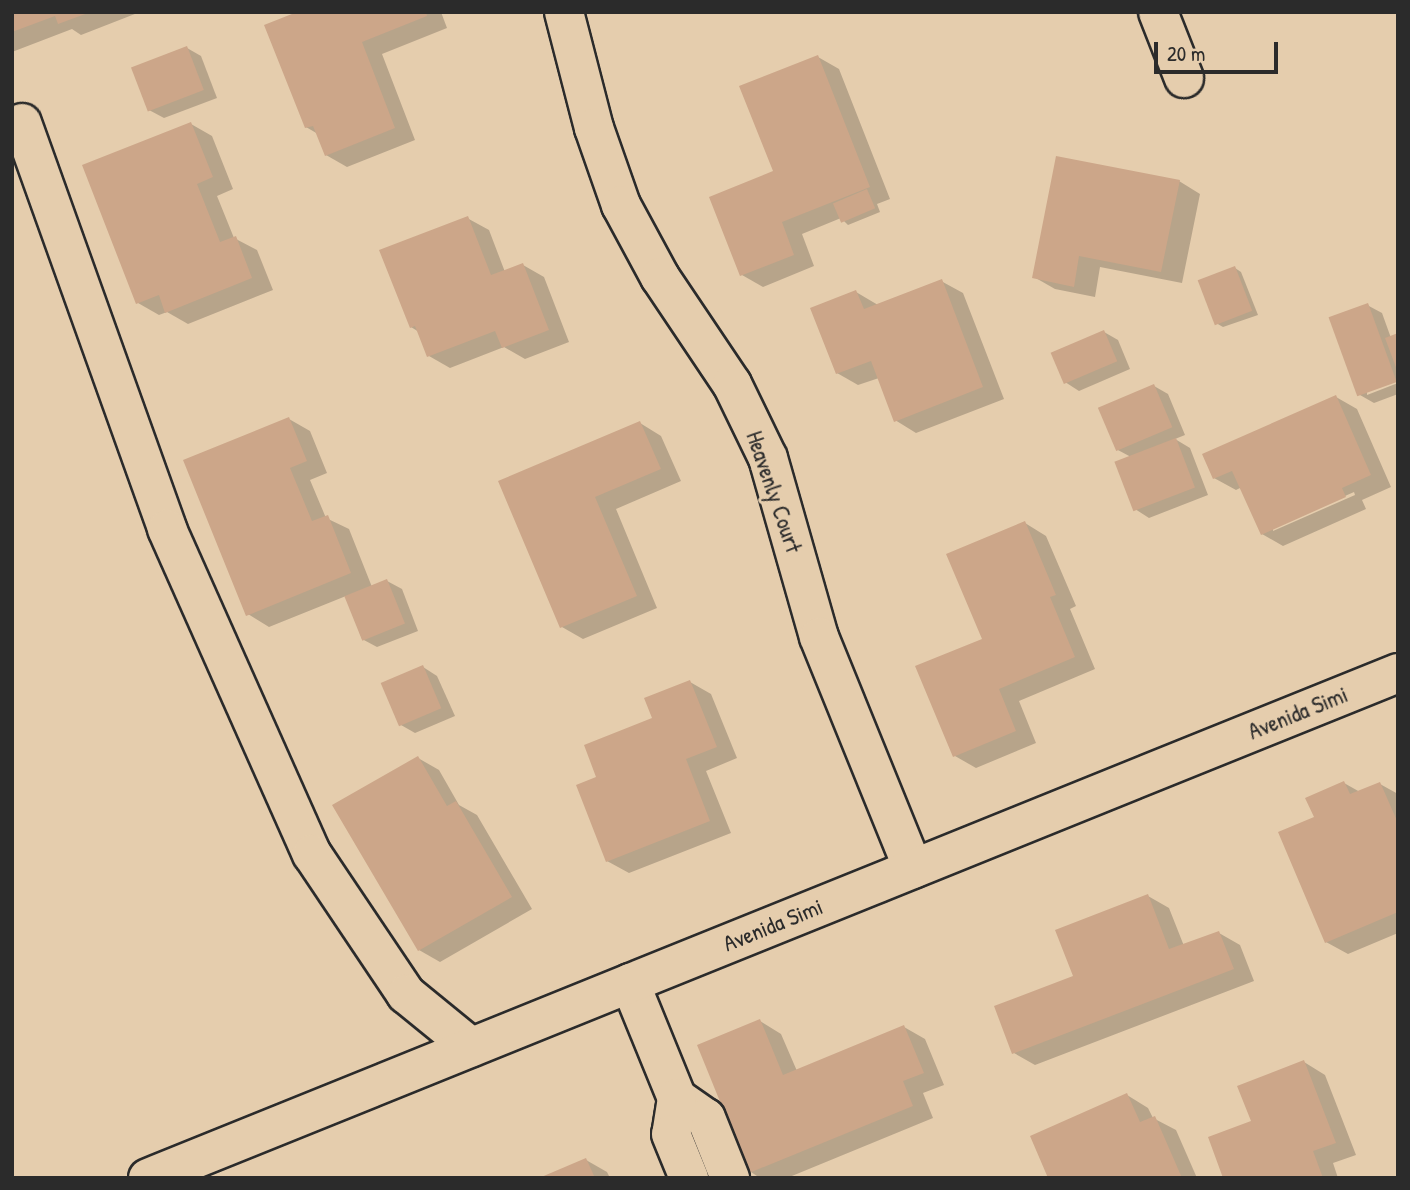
<!DOCTYPE html>
<html>
<head>
<meta charset="utf-8">
<style>
	body { margin:0 }
	#map { position:relative; width:1410px; height:1190px; overflow:hidden; background:#e5cdad; font-family:"Patrick Hand",sans-serif }
	div>[style] { position:absolute }
	.shadow>* { inset:0; background:#0003 }
	.building>* { inset:0; background:#cca689; transform-origin:0 0 }
	.roads { filter:drop-shadow(2px 0 #2b2b2b) drop-shadow(-2px 0 #2b2b2b) drop-shadow(0 2px #2b2b2b) drop-shadow(0 -2px #2b2b2b) }
	.minor>* { height:38px; margin:-19px; padding:0 19px; transform-origin:19px; border-radius:19px; background:#e5cdad }
	span { translate:-50% -50%; white-space:nowrap; text-align:center; line-height:1.15; -webkit-text-stroke:6px #e5cdad; paint-order:stroke }
	.street-label { font-size:23px; color:#2b2b2b }
	.frame { position:absolute; inset:0; border:14px solid #2b2b2b; pointer-events:none }
	.scale { position:absolute; left:1154px; top:42px; width:124px; height:32px; box-sizing:border-box; border:4px solid #2b2b2b; border-top:0; padding-left:9px; font-size:21px; line-height:24px; white-space:nowrap; color:#2b2b2b; -webkit-text-stroke:5px #e5cdad; paint-order:stroke }
</style>
</head>
<body>
<div id="map">
	<div class="shadow">
		<div style="clip-path:polygon(12px 12px,140px 12px,81px 35px,72px 29px,12px 52px)"></div>
		<div style="clip-path:polygon(302px 12px,441px 12px,447px 28px,382px 54px,415px 140px,347px 167px,326px 155px,318px 134px,306px 127px)"></div>
		<div style="clip-path:polygon(187px 48px,201px 56px,217px 98px,164px 118px,149px 110px)"></div>
		<div style="clip-path:polygon(818px 57px,839px 69px,890px 199px,877px 204px,880px 212px,848px 225px,841px 218px,802px 234px,814px 266px,763px 287px,742px 275px)"></div>
		<div style="clip-path:polygon(191px 124px,212px 136px,233px 189px,217px 196px,234px 238px,257px 250px,273px 290px,188px 324px,167px 312px,159px 315px,138px 303px)"></div>
		<div style="clip-path:polygon(1179px 181px,1200px 194px,1182px 283px,1100px 267px,1095px 297px,1055px 289px,1034px 277px)"></div>
		<div style="clip-path:polygon(467px 218px,489px 230px,505px 272px,523px 265px,544px 277px,569px 342px,525px 359px,504px 347px,450px 368px,429px 356px,419px 332px,411px 327px)"></div>
		<div style="clip-path:polygon(1235px 268px,1241px 272px,1258px 315px,1223px 327px,1216px 323px)"></div>
		<div style="clip-path:polygon(941px 281px,963px 293px,1004px 399px,916px 433px,895px 420px,879px 378px,858px 385px,837px 373px,856px 292px,878px 305px)"></div>
		<div style="clip-path:polygon(1367px 305px,1382px 313px,1391px 338px,1398px 335px,1398px 380px,1367px 391px,1367px 395px,1398px 383px,1398px 394px,1374px 403px,1360px 395px)"></div>
		<div style="clip-path:polygon(1104px 332px,1118px 340px,1130px 369px,1079px 391px,1065px 382px)"></div>
		<div style="clip-path:polygon(1154px 386px,1168px 394px,1185px 435px,1175px 439px,1190px 448px,1208px 495px,1149px 518px,1135px 509px,1131px 457px,1116px 449px)"></div>
		<div style="clip-path:polygon(evenodd,1336px 397px,1357px 409px,1391px 487px,1362px 500px,1366px 509px,1283px 546px,1262px 534px,1242px 487px,1236px 490px,1214px 478px,1336px 397px,1354px 492px,1355px 495px,1273px 531px,1273px 528px,1354px 492px)"></div>
		<div style="clip-path:polygon(289px 419px,310px 431px,327px 473px,310px 480px,326px 518px,349px 529px,372px 587px,387px 581px,402px 589px,418px 631px,377px 647px,362px 639px,346px 596px,269px 627px,248px 614px)"></div>
		<div style="clip-path:polygon(640px 423px,661px 436px,681px 481px,616px 509px,657px 608px,583px 639px,562px 627px,500px 482px)"></div>
		<div style="clip-path:polygon(1025px 523px,1046px 536px,1076px 606px,1070px 609px,1095px 669px,1019px 701px,1036px 743px,976px 768px,955px 756px,984px 640px)"></div>
		<div style="clip-path:polygon(423px 667px,437px 676px,455px 716px,415px 733px,401px 725px)"></div>
		<div style="clip-path:polygon(690px 682px,711px 694px,737px 758px,706px 771px,731px 833px,629px 873px,607px 861px,599px 778px)"></div>
		<div style="clip-path:polygon(418px 758px,439px 770px,459px 805px,477px 815px,532px 909px,440px 962px,419px 950px)"></div>
		<div style="clip-path:polygon(1344px 783px,1360px 792px,1380px 784px,1398px 794px,1398px 933px,1348px 954px,1326px 942px,1316px 818px)"></div>
		<div style="clip-path:polygon(1148px 896px,1169px 908px,1184px 946px,1219px 933px,1240px 945px,1254px 981px,1035px 1065px,1014px 1053px,1075px 977px)"></div>
		<div style="clip-path:polygon(760px 1021px,781px 1034px,797px 1071px,904px 1027px,925px 1039px,944px 1085px,923px 1093px,933px 1118px,787px 1178px,760px 1178px,751px 1172px)"></div>
		<div style="clip-path:polygon(1304px 1062px,1325px 1075px,1356px 1155px,1333px 1163px,1338px 1178px,1225px 1178px,1253px 1122px)"></div>
		<div style="clip-path:polygon(1127px 1095px,1148px 1108px,1153px 1118px,1176px 1130px,1197px 1178px,1050px 1178px)"></div>
		<div style="clip-path:polygon(586px 1160px,607px 1172px,610px 1178px,544px 1178px)"></div>
	</div>
	<div class="building">
		<div style="clip-path:polygon(12px 12px,88px 12px,88px 13px,58px 24px,55px 16px,12px 32px)"></div>
		<div style="clip-path:polygon(297px 12px,426px 12px,427px 16px,362px 42px,395px 128px,325px 156px,313px 126px,305px 128px,264px 25px)"></div>
		<div style="left:187px;top:46px;width:47px;height:60px;rotate:69deg"></div>
		<div style="clip-path:polygon(818px 55px,870px 187px,782px 222px,794px 255px,740px 276px,709px 197px,773px 171px,739px 86px)"></div>
		<div style="clip-path:polygon(191px 122px,213px 177px,197px 184px,220px 242px,236px 236px,252px 278px,165px 313px,159px 295px,136px 304px,82px 165px)"></div>
		<div style="clip-path:polygon(1056px 156px,1180px 180px,1161px 272px,1079px 256px,1074px 287px,1032px 278px)"></div>
		<div style="left:867px;top:189px;width:21px;height:37px;rotate:67deg"></div>
		<div style="clip-path:polygon(468px 216px,491px 275px,523px 263px,549px 330px,502px 348px,495px 331px,427px 357px,415px 326px,410px 328px,379px 250px)"></div>
		<div style="left:1235px;top:266px;width:48px;height:40px;rotate:69deg"></div>
		<div style="clip-path:polygon(942px 279px,983px 387px,894px 422px,871px 361px,836px 374px,810px 308px,856px 290px,864px 309px)"></div>
		<div style="left:1368px;top:303px;width:84px;height:42px;rotate:70deg"></div>
		<div style="left:1104px;top:330px;width:34px;height:58px;rotate:67deg"></div>
		<div style="clip-path:polygon(1398px 333px,1398px 370px,1397px 370px,1385px 338px)"></div>
		<div style="left:1154px;top:384px;width:47px;height:61px;rotate:67deg"></div>
		<div style="clip-path:polygon(1336px 395px,1371px 475px,1342px 488px,1346px 497px,1261px 535px,1232px 471px,1213px 479px,1202px 454px)"></div>
		<div style="clip-path:polygon(289px 417px,307px 461px,290px 468px,312px 521px,328px 515px,351px 573px,246px 616px,183px 460px)"></div>
		<div style="clip-path:polygon(640px 421px,661px 469px,595px 497px,637px 596px,560px 628px,498px 481px)"></div>
		<div style="left:1176px;top:438px;width:53px;height:66px;rotate:69deg"></div>
		<div style="clip-path:polygon(1025px 521px,1056px 595px,1050px 597px,1075px 657px,999px 689px,1016px 731px,953px 757px,915px 666px,982px 639px,946px 554px)"></div>
		<div style="left:387px;top:579px;width:48px;height:46px;rotate:68deg"></div>
		<div style="left:423px;top:665px;width:47px;height:46px;rotate:67deg"></div>
		<div style="clip-path:polygon(690px 680px,717px 747px,686px 759px,710px 821px,606px 862px,576px 785px,596px 777px,584px 745px,652px 718px,644px 698px)"></div>
		<div style="clip-path:polygon(418px 756px,447px 806px,456px 801px,512px 897px,418px 951px,332px 805px)"></div>
		<div style="clip-path:polygon(1344px 781px,1350px 794px,1380px 782px,1398px 823px,1398px 912px,1325px 943px,1278px 832px,1314px 817px,1305px 798px)"></div>
		<div style="clip-path:polygon(1148px 894px,1169px 949px,1219px 931px,1234px 969px,1012px 1054px,994px 1006px,1073px 976px,1055px 930px)"></div>
		<div style="clip-path:polygon(760px 1019px,783px 1075px,904px 1025px,924px 1073px,903px 1081px,913px 1106px,749px 1173px,697px 1045px)"></div>
		<div style="clip-path:polygon(1304px 1060px,1336px 1143px,1313px 1151px,1323px 1178px,1223px 1178px,1208px 1137px,1251px 1121px,1237px 1086px)"></div>
		<div style="clip-path:polygon(1127px 1093px,1140px 1122px,1155px 1116px,1182px 1178px,1048px 1178px,1030px 1136px)"></div>
		<div style="clip-path:polygon(586px 1158px,595px 1178px,539px 1178px)"></div>
	</div>
	<div class="roads">
		<div class="minor">
			<div style="left:564px;top:12px;width:120px;rotate:75.5deg"></div>
			<div style="left:594px;top:128px;width:82px;rotate:70.7deg"></div>
			<div style="left:621px;top:205px;width:82px;rotate:61.6deg"></div>
			<div style="left:660px;top:277px;width:129px;rotate:56.1deg"></div>
			<div style="left:732px;top:384px;width:82px;rotate:64.1deg"></div>
			<div style="left:768px;top:458px;width:186px;rotate:74.1deg"></div>
			<div style="left:819px;top:637px;width:250px;rotate:67.9deg"></div>
			<div style="left:1158px;top:12px;width:71px;rotate:68.5deg"></div>
			<div style="left:22px;top:123px;width:431px;rotate:70.3deg"></div>
			<div style="left:167px;top:529px;width:356px;rotate:66deg"></div>
			<div style="left:312px;top:854px;width:169px;rotate:56.1deg"></div>
			<div style="left:406px;top:994px;width:84px;rotate:39.2deg"></div>
			<div style="left:630px;top:983px;width:124px;rotate:67.8deg"></div>
			<div style="left:677px;top:1098px;width:35px;rotate:35deg"></div>
			<div style="left:706px;top:1118px;width:65px;rotate:68.2deg"></div>
			<div style="left:677px;top:1098px;width:36px;rotate:99deg"></div>
			<div style="left:671px;top:1134px;width:48px;rotate:67.8deg"></div>
			<div style="left:148px;top:1178px;width:1348px;rotate:-22deg"></div>
		</div>
	</div>
	<div class="street-label">
		<span style="left:774px;top:492px;rotate:71deg">Heavenly Court</span>
		<span style="left:1298px;top:713px;rotate:-22deg">Avenida Simi</span>
		<span style="left:773px;top:925px;rotate:-22deg">Avenida Simi</span>
	</div>
	<div class="frame"></div>
	<div class="scale">20 m</div>
</div>
</body>
</html>
